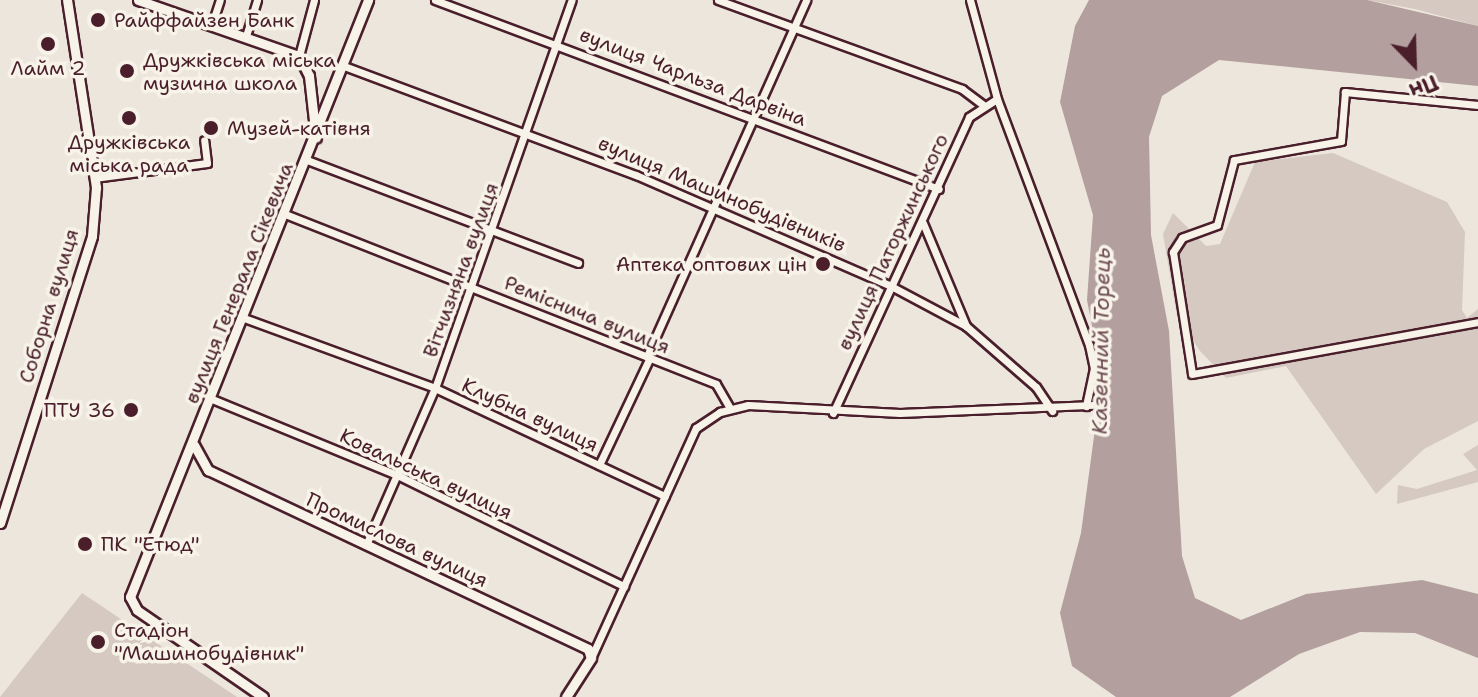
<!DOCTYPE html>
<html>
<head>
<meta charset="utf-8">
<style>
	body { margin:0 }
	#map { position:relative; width:1478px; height:697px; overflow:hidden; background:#ece6dd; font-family:"Shantell Sans",sans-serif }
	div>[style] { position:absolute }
	.green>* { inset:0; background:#d5c9c2 }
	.water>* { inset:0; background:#b39f9d }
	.roads { filter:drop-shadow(2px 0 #4a1f2b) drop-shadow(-2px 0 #4a1f2b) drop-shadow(0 2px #4a1f2b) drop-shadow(0 -2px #4a1f2b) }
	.minor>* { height:7px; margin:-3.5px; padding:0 3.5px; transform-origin:3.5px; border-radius:3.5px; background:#f7f3e8 }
	.tertiary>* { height:9px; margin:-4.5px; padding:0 4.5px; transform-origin:4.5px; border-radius:4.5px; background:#f7f3e8 }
	.dots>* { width:22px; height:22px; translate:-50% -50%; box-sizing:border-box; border:4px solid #f7f3e8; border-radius:50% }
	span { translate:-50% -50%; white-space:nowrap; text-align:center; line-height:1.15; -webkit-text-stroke:7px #f7f3e8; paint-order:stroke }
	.poi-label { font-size:20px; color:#4a1f2b }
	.left { translate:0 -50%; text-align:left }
	.right { translate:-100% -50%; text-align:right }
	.street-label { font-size:20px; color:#4a1f2b }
	.water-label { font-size:22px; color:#6f4c53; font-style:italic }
	.north { position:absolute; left:1374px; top:24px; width:80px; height:80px; -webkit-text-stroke:6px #f7f3e8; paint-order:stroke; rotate:157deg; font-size:22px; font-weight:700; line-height:32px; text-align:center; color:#4a1f2b }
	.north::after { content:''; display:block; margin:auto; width:28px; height:36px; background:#4a1f2b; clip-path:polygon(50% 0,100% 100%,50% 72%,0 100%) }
</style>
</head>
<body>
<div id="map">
	<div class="green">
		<div style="clip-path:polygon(1367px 0,1478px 0,1478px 26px,1415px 9px)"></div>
		<div style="clip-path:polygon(1333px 153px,1447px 202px,1465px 232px,1462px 310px,1467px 318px,1478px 309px,1478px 421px,1424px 449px,1376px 494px,1286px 366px,1226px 378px,1200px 351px,1177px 316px,1163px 234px,1173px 213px,1206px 246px,1220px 244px,1255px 162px)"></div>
		<div style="clip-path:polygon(1478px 445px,1478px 482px,1397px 504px,1398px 485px,1417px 489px,1477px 470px,1463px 454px)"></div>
		<div style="clip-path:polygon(82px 593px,237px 697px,0 697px)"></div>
	</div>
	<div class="water">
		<div style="clip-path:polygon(1089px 0,1367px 0,1478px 26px,1478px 86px,1219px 60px,1162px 96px,1149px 137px,1151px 235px,1169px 331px,1182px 556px,1195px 598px,1241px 620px,1306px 594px,1422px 580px,1478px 594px,1478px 658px,1415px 633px,1360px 632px,1299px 654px,1230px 697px,1116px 697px,1072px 666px,1060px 613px,1081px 533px,1102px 377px,1087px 300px,1093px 215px,1060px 102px,1075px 26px)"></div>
	</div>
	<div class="roads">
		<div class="minor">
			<div style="left:435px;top:0;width:538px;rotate:20.56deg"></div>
			<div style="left:718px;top:0;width:260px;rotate:20deg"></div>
			<div style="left:962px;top:89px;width:26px;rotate:37deg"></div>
			<div style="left:970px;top:0;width:103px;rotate:74.7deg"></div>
			<div style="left:997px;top:99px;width:263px;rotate:69.5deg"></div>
			<div style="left:1089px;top:345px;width:24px;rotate:78deg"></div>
			<div style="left:1094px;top:368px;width:39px;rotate:102deg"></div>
			<div style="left:212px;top:24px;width:25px;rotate:-72deg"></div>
			<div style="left:246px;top:36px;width:38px;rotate:-73deg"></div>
			<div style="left:299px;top:56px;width:58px;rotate:-75deg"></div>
			<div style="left:344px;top:66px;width:312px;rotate:20.5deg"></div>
			<div style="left:636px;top:175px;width:276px;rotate:23.5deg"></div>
			<div style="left:889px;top:285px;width:87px;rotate:28deg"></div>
			<div style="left:966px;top:326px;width:93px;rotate:41.1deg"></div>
			<div style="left:1036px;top:387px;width:29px;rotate:56deg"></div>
			<div style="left:1478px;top:105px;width:134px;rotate:-174.4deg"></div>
			<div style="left:1345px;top:92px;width:49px;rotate:94.7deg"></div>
			<div style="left:1341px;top:141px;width:109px;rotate:169.9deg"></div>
			<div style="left:1234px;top:160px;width:67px;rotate:104.7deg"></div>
			<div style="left:1217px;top:225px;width:37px;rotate:160deg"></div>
			<div style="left:1182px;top:238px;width:17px;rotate:123deg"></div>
			<div style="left:1173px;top:252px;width:123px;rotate:81.1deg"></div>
			<div style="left:1192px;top:374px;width:291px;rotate:-10.3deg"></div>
			<div style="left:307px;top:160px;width:290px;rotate:20.8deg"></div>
			<div style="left:94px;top:178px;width:114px;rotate:-7.6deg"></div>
			<div style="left:207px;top:163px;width:23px;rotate:-97deg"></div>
			<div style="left:285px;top:214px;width:463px;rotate:21.5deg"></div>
			<div style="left:716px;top:384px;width:28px;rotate:60deg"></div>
			<div style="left:923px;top:223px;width:112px;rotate:67.3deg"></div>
			<div style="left:244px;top:318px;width:203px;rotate:20.1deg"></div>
			<div style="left:435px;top:388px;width:254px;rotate:25.2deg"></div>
			<div style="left:647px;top:356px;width:390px;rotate:-65.9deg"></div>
			<div style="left:212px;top:399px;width:200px;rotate:22.3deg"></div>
			<div style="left:397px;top:475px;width:253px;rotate:26.1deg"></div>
			<div style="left:833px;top:413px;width:326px;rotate:-65.3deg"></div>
			<div style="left:969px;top:117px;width:33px;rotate:-33deg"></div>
			<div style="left:599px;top:465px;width:119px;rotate:-64.7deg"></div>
			<div style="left:366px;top:545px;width:171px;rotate:-66.3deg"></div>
			<div style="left:435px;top:388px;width:411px;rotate:-70.6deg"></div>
			<div style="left:591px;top:658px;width:253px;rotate:-65.5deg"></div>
			<div style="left:696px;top:428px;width:29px;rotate:-34deg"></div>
			<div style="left:720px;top:412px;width:29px;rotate:-14deg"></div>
			<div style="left:748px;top:405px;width:152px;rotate:3deg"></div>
			<div style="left:900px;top:413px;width:194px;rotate:-2.4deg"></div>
		</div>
		<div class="tertiary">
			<div style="left:138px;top:0;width:170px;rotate:19.2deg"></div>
			<div style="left:299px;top:56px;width:22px;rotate:63deg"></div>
			<div style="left:309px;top:76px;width:62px;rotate:83.6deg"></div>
			<div style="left:194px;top:445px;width:29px;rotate:61deg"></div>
			<div style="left:208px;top:470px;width:420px;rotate:25.2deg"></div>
			<div style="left:588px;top:649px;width:9px;rotate:72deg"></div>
			<div style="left:591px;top:658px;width:46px;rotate:122.7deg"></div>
			<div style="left:0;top:523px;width:301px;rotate:-72.2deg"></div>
			<div style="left:92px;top:236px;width:49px;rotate:-85.3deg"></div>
			<div style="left:96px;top:187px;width:189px;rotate:-98.8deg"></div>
			<div style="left:263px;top:697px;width:153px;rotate:-145.4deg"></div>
			<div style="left:137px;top:610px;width:15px;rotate:-118deg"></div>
			<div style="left:130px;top:597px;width:643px;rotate:-68.26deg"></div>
		</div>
	</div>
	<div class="dots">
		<div style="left:98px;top:20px;background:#4a1f2b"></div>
		<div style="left:48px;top:44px;background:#4a1f2b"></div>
		<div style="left:127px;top:71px;background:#4a1f2b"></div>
		<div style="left:129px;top:118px;background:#4a1f2b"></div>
		<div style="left:211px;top:128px;background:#4a1f2b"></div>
		<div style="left:823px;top:264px;background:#4a1f2b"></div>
		<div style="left:131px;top:410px;background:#4a1f2b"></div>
		<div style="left:85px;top:544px;background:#4a1f2b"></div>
		<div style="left:98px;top:642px;background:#4a1f2b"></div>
	</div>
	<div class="poi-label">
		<span class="left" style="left:114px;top:20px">Райффайзен Банк</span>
		<span class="left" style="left:143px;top:72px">Дружківська міська<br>музична школа</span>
		<span style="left:48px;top:68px">Лайм 2</span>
		<span class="left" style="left:227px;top:128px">Музей-катівня</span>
		<span style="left:129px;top:154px">Дружківська<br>міська рада</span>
		<span class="right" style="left:807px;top:264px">Аптека оптових цін</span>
		<span class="right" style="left:115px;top:410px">ПТУ 36</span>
		<span class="left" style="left:101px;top:544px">ПК "Етюд"</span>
		<span class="left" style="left:114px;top:642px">Стадіон<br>"Машинобудівник"</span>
	</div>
	<div class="street-label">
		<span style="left:693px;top:77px;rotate:21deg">вулиця Чарльза Дарвіна</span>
		<span style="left:722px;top:194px;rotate:23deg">вулиця Машинобудівників</span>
		<span style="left:893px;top:242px;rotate:-65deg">вулиця Паторжинського</span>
		<span style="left:461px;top:270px;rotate:-70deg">Вітчизняна вулиця</span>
		<span style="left:239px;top:283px;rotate:-68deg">вулиця Генерала Сікевича</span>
		<span style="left:49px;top:306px;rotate:-73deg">Соборна вулиця</span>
		<span style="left:587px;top:315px;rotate:22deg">Реміснича вулиця</span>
		<span style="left:530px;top:415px;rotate:25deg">Клубна вулиця</span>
		<span style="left:426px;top:474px;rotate:25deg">Ковальська вулиця</span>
		<span style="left:397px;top:540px;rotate:25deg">Промислова вулиця</span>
	</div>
	<div class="water-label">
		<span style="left:1101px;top:341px;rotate:-89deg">Казенний Торець</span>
	</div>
	<div class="north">Пн</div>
</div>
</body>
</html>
